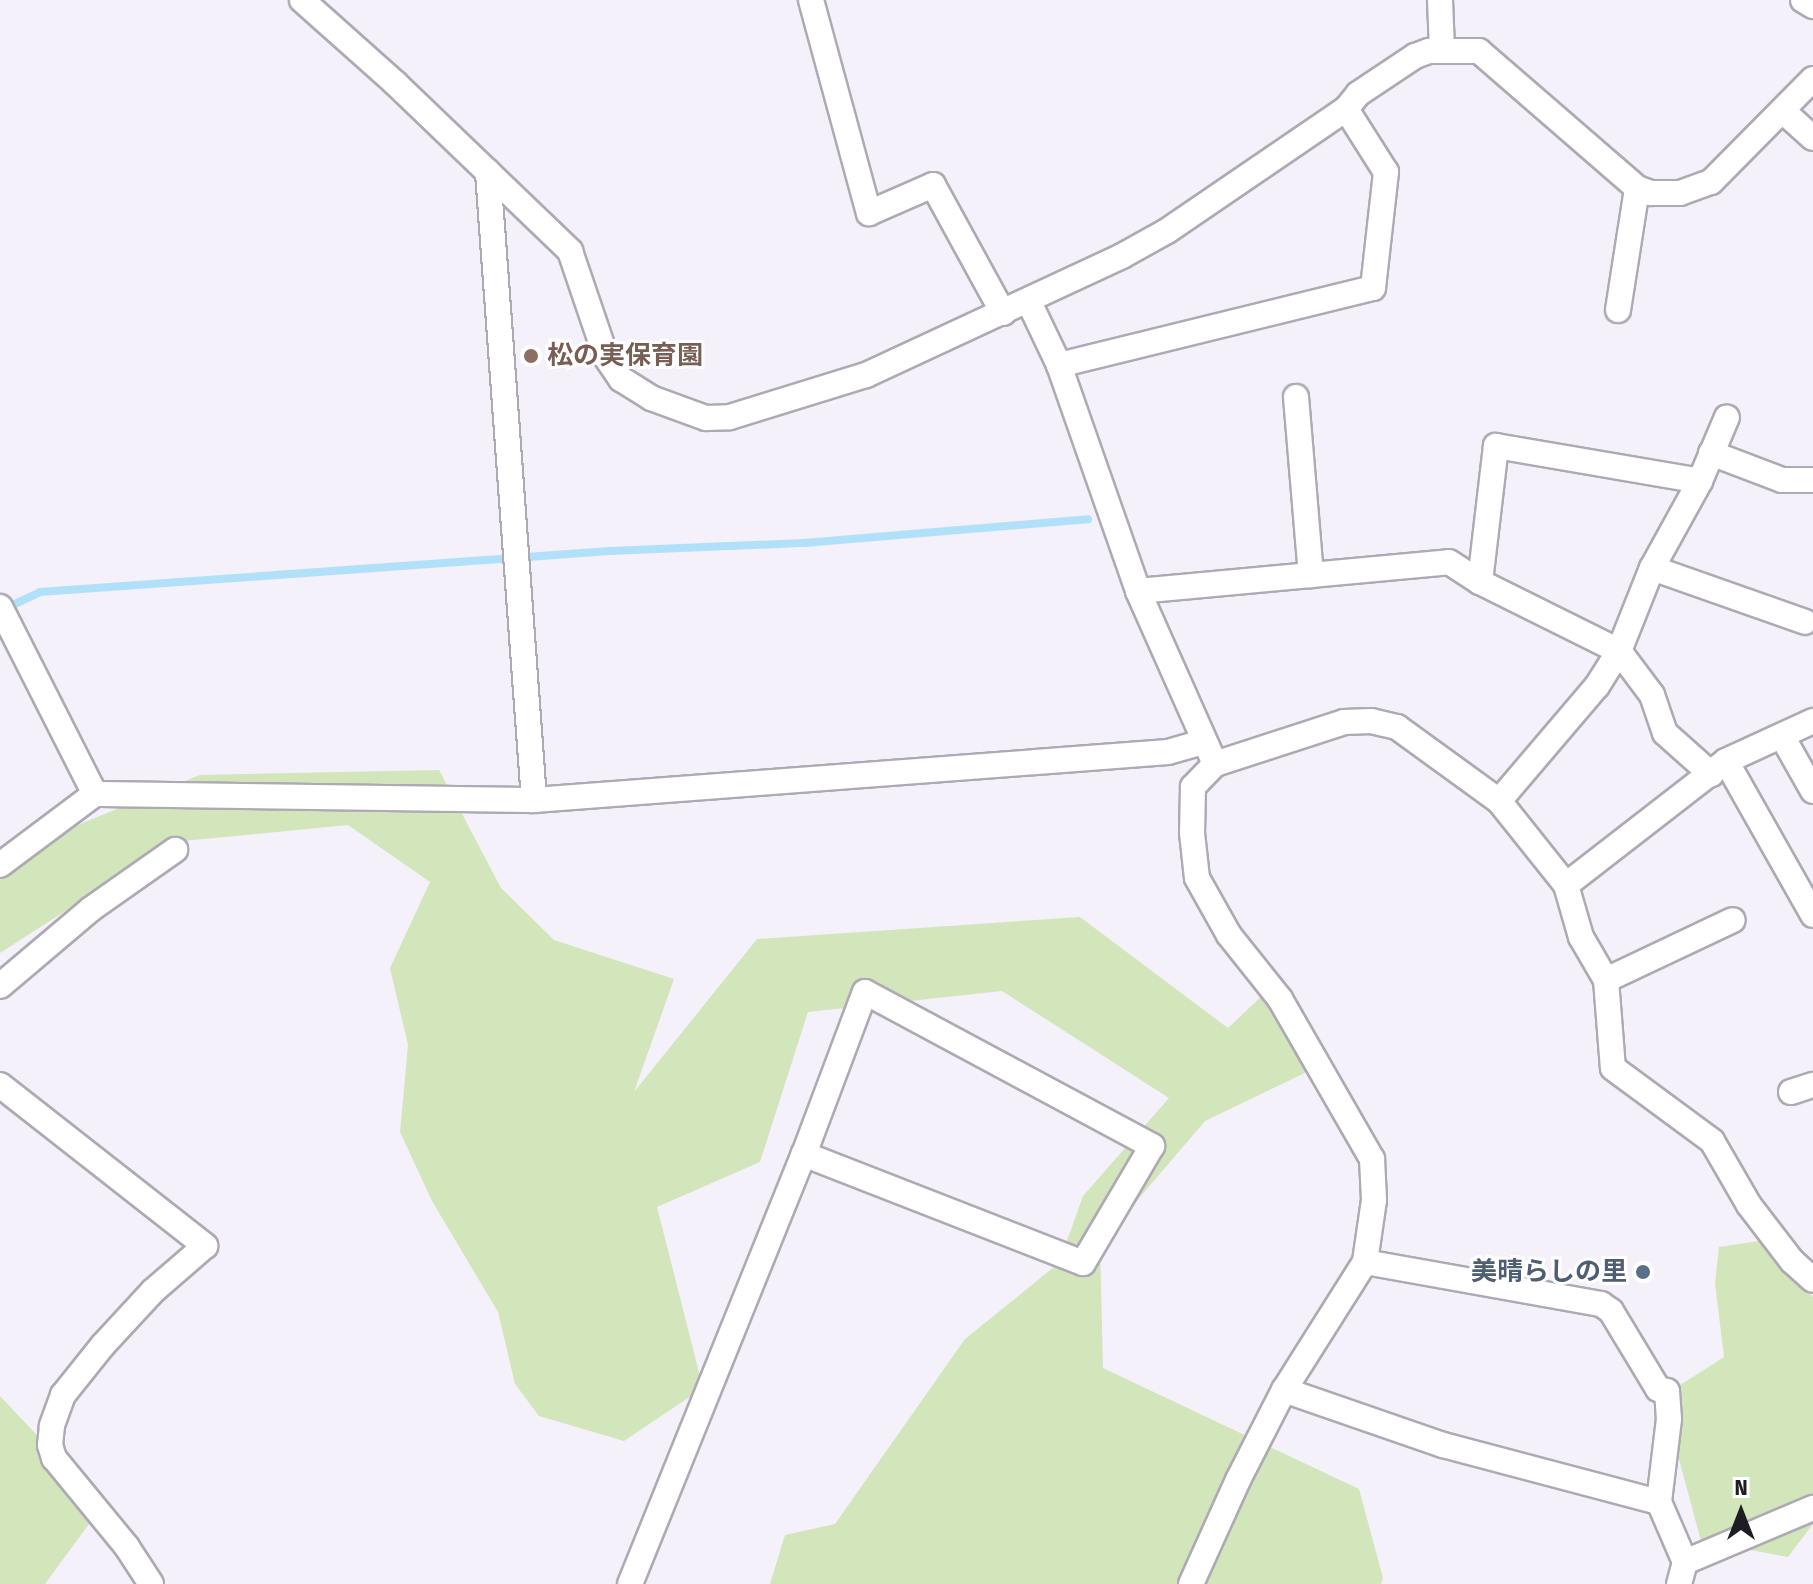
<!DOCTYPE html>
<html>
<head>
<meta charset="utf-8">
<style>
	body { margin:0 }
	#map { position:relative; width:1813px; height:1584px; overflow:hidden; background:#f4f1fb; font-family:"Fira Sans Condensed","Noto Sans JP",sans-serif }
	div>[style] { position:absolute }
	.green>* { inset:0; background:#d3e5bb }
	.stream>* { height:8px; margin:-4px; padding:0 4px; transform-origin:4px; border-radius:4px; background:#b0e1f8 }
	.roads { filter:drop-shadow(2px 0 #aeaab4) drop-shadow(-2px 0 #aeaab4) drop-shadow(0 2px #aeaab4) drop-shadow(0 -2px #aeaab4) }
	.street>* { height:24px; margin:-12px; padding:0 12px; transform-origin:12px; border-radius:12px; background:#fff }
	.dots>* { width:22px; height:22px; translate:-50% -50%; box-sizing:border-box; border:4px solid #fff; border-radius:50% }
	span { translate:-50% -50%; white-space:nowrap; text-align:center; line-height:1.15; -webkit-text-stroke:6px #fff; paint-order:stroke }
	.education-label { font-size:26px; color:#785e54; font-weight:700 }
	.left { translate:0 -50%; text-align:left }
	.service-label { font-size:26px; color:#4e5e75; font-weight:700 }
	.right { translate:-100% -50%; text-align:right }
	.north { position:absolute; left:1701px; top:1472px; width:80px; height:80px; -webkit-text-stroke:6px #fff; paint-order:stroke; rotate:0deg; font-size:22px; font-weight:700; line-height:32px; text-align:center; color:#1e1d21 }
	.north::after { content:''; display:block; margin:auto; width:28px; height:36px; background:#1e1d21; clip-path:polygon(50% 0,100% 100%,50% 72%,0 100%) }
</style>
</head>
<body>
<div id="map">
	<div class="green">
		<div style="clip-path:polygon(439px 770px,501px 888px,554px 940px,674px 979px,634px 1092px,757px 939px,1080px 917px,1228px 1028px,1265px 993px,1313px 1069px,1205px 1121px,1100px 1244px,1103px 1368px,1359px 1489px,1383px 1578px,1381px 1584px,770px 1584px,785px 1535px,835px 1524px,965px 1339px,1059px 1263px,1083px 1196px,1169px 1098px,1002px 991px,808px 1012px,760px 1162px,657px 1207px,703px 1388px,624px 1441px,539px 1416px,515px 1384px,498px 1312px,432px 1201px,400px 1132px,408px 1045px,390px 968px,430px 882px,348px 825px,173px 842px,0 953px,0 865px,46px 838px,200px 775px)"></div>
		<div style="clip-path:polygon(1759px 1241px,1813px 1297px,1813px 1524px,1788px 1557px,1701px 1541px,1677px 1452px,1677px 1387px,1724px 1357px,1715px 1283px,1719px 1247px)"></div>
		<div style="clip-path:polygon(0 1396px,103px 1505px,45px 1584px,0 1584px)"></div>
	</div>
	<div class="stream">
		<div style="left:4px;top:609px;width:40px;rotate:-25deg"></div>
		<div style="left:40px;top:592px;width:571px;rotate:-4.11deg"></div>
		<div style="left:610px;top:551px;width:194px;rotate:-2.4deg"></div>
		<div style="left:804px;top:543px;width:285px;rotate:-4.8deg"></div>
	</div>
	<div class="roads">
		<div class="street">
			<div style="left:302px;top:0;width:125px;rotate:41.7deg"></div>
			<div style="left:395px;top:83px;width:243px;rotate:43.8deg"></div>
			<div style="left:570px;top:251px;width:112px;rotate:71.2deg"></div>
			<div style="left:606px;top:357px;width:27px;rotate:56deg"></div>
			<div style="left:621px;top:379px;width:36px;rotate:32deg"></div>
			<div style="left:651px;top:398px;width:59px;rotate:20deg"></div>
			<div style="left:706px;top:418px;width:24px;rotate:-2deg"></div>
			<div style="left:730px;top:417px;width:142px;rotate:-17.2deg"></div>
			<div style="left:866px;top:375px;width:282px;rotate:-24.9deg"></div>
			<div style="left:1122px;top:256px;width:51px;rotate:-29.1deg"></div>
			<div style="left:1167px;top:231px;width:217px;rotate:-34.3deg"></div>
			<div style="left:1346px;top:109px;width:19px;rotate:-51deg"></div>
			<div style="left:1358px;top:94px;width:69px;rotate:-33.7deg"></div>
			<div style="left:1415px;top:56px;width:15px;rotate:-20deg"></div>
			<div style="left:1429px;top:51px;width:50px"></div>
			<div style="left:1479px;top:51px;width:209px;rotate:40.9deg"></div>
			<div style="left:1637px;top:188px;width:15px;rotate:20deg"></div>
			<div style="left:1651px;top:193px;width:29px"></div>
			<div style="left:1680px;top:193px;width:33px;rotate:-20deg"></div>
			<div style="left:1711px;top:182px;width:145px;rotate:-45.3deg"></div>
			<div style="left:811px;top:0;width:221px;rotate:74.8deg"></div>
			<div style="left:869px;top:213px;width:70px;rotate:-23.6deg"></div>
			<div style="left:933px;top:185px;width:146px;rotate:61.3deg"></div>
			<div style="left:1440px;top:0;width:49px;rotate:87.7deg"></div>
			<div style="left:1803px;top:0;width:12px;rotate:31deg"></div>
			<div style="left:1784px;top:112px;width:39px;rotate:42deg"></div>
			<div style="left:488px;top:172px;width:630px;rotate:85.81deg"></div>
			<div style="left:1029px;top:302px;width:70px;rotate:64.5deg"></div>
			<div style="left:1059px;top:365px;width:239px;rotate:70.7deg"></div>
			<div style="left:1138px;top:591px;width:189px;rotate:66deg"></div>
			<div style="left:1215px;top:764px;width:32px;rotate:134deg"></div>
			<div style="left:1193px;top:787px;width:46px;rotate:91.2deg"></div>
			<div style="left:1192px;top:833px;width:45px;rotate:83.7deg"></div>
			<div style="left:1197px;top:878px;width:65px;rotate:60.7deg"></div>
			<div style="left:1229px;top:935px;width:82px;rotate:51.4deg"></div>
			<div style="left:1280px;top:999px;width:185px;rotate:60.1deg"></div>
			<div style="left:1372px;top:1159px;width:41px;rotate:87.2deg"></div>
			<div style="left:1374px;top:1200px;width:63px;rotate:98.3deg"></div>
			<div style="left:1365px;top:1262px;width:151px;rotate:122.3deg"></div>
			<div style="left:1284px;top:1390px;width:101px;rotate:117.1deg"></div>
			<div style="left:1238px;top:1480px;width:114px;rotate:114.3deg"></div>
			<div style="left:1618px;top:310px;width:123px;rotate:-81.1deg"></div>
			<div style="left:1059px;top:365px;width:323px;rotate:-13.8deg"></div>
			<div style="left:1373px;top:288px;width:117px;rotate:-83.6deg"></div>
			<div style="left:1386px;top:172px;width:75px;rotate:-122.4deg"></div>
			<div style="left:1296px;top:397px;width:179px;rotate:85.2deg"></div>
			<div style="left:1711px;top:453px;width:76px;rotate:20.8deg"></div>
			<div style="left:1782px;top:480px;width:31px"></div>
			<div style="left:1652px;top:568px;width:162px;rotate:19.4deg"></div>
			<div style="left:1480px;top:582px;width:137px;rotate:-83.3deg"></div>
			<div style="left:1496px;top:446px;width:207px;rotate:9.7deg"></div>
			<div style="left:1138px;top:591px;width:312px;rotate:-5.3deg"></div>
			<div style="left:1449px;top:562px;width:37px;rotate:33deg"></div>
			<div style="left:1480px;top:582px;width:155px;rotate:26.4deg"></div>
			<div style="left:1619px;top:651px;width:55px;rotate:53.1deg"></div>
			<div style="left:1652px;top:695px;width:40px;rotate:71.1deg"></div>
			<div style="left:1665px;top:733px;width:62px;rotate:41.7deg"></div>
			<div style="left:0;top:607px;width:210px;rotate:63.1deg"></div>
			<div style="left:95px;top:794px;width:439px;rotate:0.8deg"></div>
			<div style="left:534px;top:800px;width:636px;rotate:-4.33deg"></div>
			<div style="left:1168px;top:752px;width:35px;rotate:-16deg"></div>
			<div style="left:1782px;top:736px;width:63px;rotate:60.6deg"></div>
			<div style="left:1726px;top:761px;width:177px;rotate:60.5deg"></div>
			<div style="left:1215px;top:764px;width:136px;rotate:-18deg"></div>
			<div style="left:1344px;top:722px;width:27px;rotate:-2deg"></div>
			<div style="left:1371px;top:721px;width:27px;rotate:13deg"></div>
			<div style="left:1397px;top:727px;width:126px;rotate:36deg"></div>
			<div style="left:1499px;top:801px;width:107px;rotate:51.4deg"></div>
			<div style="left:1566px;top:885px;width:54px;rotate:73.9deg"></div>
			<div style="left:1581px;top:937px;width:50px;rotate:59.8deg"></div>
			<div style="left:1606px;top:980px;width:88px;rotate:85.5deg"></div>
			<div style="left:1613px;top:1068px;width:123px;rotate:36.4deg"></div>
			<div style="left:1712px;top:1141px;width:74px;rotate:60deg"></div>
			<div style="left:1749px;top:1205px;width:71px;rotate:52.5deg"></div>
			<div style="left:1792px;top:1261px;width:28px;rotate:42deg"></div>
			<div style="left:1499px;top:801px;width:151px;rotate:-49.6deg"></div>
			<div style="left:1597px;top:686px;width:41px;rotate:-57.8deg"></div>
			<div style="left:1619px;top:651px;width:89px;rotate:-68.3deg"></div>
			<div style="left:1652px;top:568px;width:99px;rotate:-61.1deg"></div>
			<div style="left:1700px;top:481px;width:69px;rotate:-67.1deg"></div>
			<div style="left:0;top:865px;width:119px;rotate:-36.8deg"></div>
			<div style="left:1566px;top:885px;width:202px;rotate:-37.8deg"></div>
			<div style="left:1726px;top:761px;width:96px;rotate:-24.7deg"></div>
			<div style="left:1606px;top:980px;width:140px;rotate:-25.3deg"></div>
			<div style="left:0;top:986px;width:119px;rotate:-40.2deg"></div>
			<div style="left:91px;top:909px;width:103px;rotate:-35.1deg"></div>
			<div style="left:0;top:1085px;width:261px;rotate:38.1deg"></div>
			<div style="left:205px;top:1246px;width:69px;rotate:139.1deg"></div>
			<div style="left:153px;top:1291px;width:74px;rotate:132.8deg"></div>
			<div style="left:103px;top:1345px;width:64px;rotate:128.7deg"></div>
			<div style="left:63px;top:1395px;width:33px;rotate:110deg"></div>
			<div style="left:52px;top:1426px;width:19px;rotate:96deg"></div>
			<div style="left:50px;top:1445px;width:14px;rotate:73deg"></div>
			<div style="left:54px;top:1458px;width:115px;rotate:50.6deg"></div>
			<div style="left:127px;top:1547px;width:44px;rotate:57deg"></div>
			<div style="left:1791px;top:1092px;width:23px;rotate:-18deg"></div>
			<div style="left:1365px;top:1262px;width:240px;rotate:10.1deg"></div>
			<div style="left:1601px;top:1304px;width:12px;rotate:35deg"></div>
			<div style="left:1611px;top:1311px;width:91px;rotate:58.9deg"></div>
			<div style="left:1658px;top:1389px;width:9px;rotate:13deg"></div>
			<div style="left:1667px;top:1391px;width:28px;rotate:86deg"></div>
			<div style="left:1669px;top:1419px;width:84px;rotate:96.9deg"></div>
			<div style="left:1284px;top:1390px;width:168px;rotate:19.1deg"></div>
			<div style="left:1443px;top:1445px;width:223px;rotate:14.8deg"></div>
			<div style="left:1659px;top:1502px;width:65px;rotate:66.6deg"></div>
			<div style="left:1685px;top:1562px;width:23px;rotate:105deg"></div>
			<div style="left:1685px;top:1562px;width:139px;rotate:-22.9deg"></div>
			<div style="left:630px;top:1584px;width:464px;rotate:-68deg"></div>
			<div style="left:804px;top:1154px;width:173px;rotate:-69.4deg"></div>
			<div style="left:865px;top:992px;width:326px;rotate:28.2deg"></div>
			<div style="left:1152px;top:1146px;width:136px;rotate:120.5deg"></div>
			<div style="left:1083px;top:1263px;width:300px;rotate:-158.7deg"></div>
		</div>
	</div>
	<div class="dots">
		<div style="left:531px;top:356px;background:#8d6e63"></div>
		<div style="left:1643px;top:1272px;background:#5c6f8a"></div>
	</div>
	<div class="education-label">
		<span class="left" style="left:547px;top:356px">松の実保育園</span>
	</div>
	<div class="service-label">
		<span class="right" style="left:1627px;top:1272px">美晴らしの里</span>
	</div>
	<div class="north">N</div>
</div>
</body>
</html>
